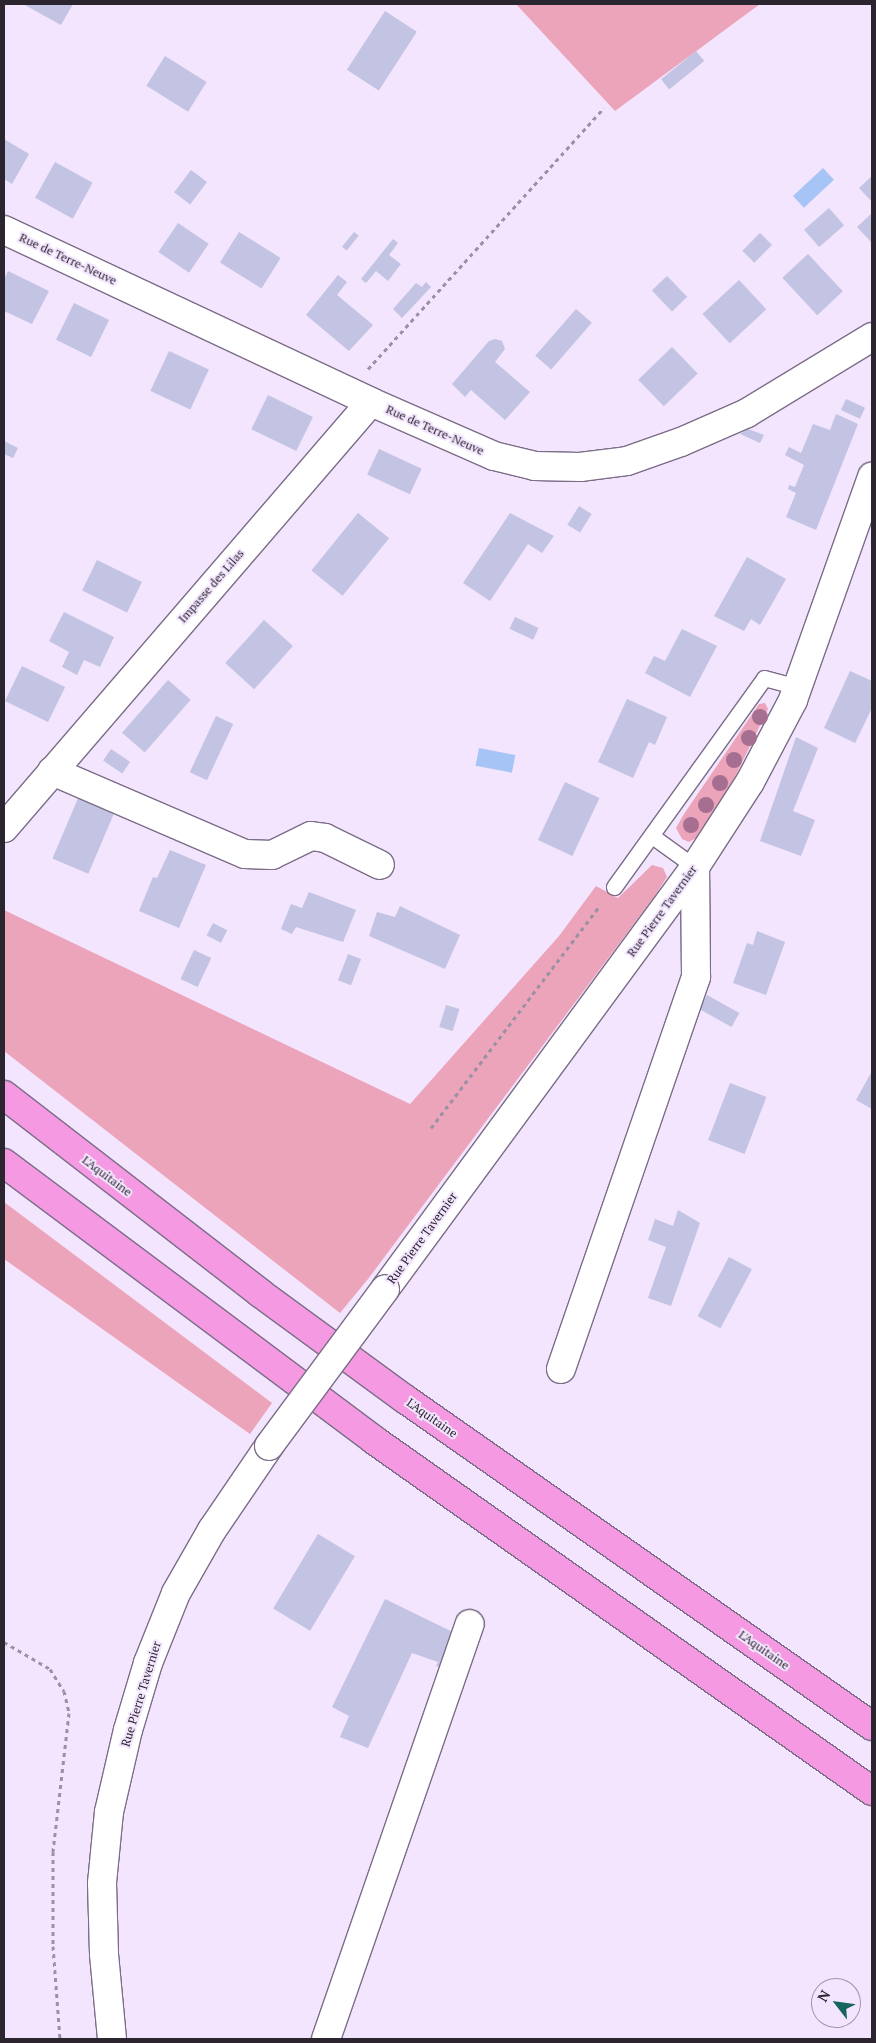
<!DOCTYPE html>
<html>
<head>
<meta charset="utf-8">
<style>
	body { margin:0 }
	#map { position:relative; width:876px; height:2043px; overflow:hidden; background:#f2e5fd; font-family:"PT Serif",serif }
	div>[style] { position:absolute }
	.green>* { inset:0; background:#eba4ba }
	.water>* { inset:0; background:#a7c4f6; transform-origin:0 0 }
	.building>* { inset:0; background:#c3c3e3; transform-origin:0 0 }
	.path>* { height:3px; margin-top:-1.5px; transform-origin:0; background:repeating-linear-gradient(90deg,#9b91a3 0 4px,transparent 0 8px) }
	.roads { filter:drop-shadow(1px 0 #7c6d88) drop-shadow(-1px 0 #7c6d88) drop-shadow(0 1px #7c6d88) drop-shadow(0 -1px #7c6d88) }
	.service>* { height:15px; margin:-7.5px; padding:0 7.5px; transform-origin:7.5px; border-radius:7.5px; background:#fff }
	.minor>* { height:28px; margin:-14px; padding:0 14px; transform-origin:14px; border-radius:14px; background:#fff }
	.motorway>* { height:28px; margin:-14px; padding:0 14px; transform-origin:14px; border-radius:14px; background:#f59ae2 }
	.bridges { filter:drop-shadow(1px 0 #7c6d88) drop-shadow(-1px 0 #7c6d88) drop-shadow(0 1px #7c6d88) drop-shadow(0 -1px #7c6d88) }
	.minor-bridge>* { height:28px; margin:-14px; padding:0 14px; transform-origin:14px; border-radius:14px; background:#fff }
	.trees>* { width:16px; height:16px; margin:-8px; border-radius:50%; background:#a66e90 }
	span { translate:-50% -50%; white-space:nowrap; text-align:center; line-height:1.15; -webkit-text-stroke:4px #f2e5fd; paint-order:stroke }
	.street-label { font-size:12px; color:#2b2530 }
	.frame { position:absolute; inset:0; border:5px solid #2b2530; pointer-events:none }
	.north { position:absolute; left:811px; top:1978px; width:50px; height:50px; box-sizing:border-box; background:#f2e5fd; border:1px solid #a298ab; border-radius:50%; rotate:300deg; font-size:14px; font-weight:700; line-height:20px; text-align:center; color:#2b2530 }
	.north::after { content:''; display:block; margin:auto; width:18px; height:22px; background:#17645f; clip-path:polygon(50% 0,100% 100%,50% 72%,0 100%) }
</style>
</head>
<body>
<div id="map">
	<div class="green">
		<div style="clip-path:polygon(516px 4px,760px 4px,615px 111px)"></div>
		<div style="clip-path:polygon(765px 703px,768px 709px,735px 777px,698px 837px,689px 842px,682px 839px,676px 828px,684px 814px,759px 704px)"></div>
		<div style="clip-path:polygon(652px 865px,663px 868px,667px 877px,654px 897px,368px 1279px,340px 1313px,4px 1051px,4px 910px,410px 1104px,559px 936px,596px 886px,618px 898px)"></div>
		<div style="clip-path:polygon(4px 1202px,272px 1403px,250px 1434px,4px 1259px)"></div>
	</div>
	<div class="water">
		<div style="left:823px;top:168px;width:16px;height:41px;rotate:47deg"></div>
		<div style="left:479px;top:748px;width:37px;height:18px;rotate:11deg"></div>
	</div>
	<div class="building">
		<div style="clip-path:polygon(23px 4px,73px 4px,61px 25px)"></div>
		<div style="left:385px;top:11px;width:38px;height:70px;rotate:33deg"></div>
		<div style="left:696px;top:51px;width:13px;height:45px;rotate:51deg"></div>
		<div style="left:165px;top:56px;width:49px;height:35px;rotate:32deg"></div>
		<div style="clip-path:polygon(4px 139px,29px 154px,12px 184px,4px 179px)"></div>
		<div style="left:55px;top:162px;width:43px;height:41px;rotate:29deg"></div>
		<div style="left:191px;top:170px;width:20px;height:28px;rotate:37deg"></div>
		<div style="clip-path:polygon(872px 176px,872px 202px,859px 188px)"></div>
		<div style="left:829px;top:208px;width:23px;height:33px;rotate:49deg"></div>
		<div style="clip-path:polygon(872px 213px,872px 243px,857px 227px)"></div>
		<div style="left:178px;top:223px;width:37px;height:35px;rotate:34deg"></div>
		<div style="left:239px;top:232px;width:49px;height:36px;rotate:32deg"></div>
		<div style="left:354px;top:232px;width:6px;height:19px;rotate:39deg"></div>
		<div style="left:760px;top:233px;width:17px;height:25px;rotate:45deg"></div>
		<div style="clip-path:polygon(393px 239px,398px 243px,389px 255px,401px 264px,388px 281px,376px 271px,366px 283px,361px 279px)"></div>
		<div style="left:808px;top:254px;width:51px;height:35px;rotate:47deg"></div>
		<div style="clip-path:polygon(8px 271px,49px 291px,32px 324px,4px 311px,4px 279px)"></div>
		<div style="clip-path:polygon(338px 275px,347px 282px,337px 295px,373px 325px,349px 351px,306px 315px)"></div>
		<div style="left:667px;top:276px;width:29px;height:21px;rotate:46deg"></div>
		<div style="left:739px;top:280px;width:40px;height:50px;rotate:47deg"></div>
		<div style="clip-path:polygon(426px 282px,431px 287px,402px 318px,393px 309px,416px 283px,422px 287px)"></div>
		<div style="left:74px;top:303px;width:39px;height:41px;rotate:26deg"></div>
		<div style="left:576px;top:309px;width:21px;height:62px;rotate:41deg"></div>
		<div style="clip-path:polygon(495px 339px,502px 341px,505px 349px,495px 362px,530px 392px,505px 420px,471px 390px,465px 397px,452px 384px,489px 341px)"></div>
		<div style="left:672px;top:347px;width:37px;height:47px;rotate:46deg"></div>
		<div style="left:169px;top:351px;width:44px;height:44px;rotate:25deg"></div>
		<div style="left:268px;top:395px;width:50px;height:38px;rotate:26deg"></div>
		<div style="left:846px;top:399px;width:21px;height:12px;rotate:25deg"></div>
		<div style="clip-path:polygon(836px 414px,858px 424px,816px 530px,786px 517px,796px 493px,788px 489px,789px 485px,795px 487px,804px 465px,785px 455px,789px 447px,801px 453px,813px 424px,830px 430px)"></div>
		<div style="clip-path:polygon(748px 429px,764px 435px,760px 443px,740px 434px)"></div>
		<div style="clip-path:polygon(4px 441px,18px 448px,13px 458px,4px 454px)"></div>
		<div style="left:379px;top:449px;width:47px;height:28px;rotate:25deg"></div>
		<div style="left:579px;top:506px;width:15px;height:22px;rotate:32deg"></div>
		<div style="left:358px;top:513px;width:40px;height:74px;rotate:39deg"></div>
		<div style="clip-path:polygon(510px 513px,554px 536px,542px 553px,528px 544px,490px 601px,463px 583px)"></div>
		<div style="clip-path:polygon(747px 557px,786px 579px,760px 625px,751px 619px,744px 631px,714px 616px)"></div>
		<div style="left:97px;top:560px;width:50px;height:34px;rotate:26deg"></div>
		<div style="clip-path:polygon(64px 612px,114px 637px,100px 667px,84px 660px,77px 675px,62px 667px,69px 652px,49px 641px)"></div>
		<div style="left:515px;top:617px;width:26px;height:13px;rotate:25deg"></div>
		<div style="left:264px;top:620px;width:39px;height:58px;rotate:42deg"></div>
		<div style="clip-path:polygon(682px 629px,717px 646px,690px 697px,645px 673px,654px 656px,665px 661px)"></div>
		<div style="left:22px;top:666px;width:48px;height:39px;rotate:26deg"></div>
		<div style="clip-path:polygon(850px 671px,872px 681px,872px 708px,855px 743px,824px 728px)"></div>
		<div style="left:168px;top:680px;width:30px;height:70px;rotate:41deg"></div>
		<div style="clip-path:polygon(627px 699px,667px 717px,655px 745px,649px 742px,633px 778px,598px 762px)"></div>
		<div style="left:216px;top:716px;width:19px;height:62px;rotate:25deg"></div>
		<div style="clip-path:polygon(796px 737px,818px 748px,793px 811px,815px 820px,801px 856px,760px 841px)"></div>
		<div style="left:111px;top:749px;width:23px;height:14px;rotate:34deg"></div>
		<div style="left:565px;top:782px;width:38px;height:64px;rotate:25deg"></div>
		<div style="left:79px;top:796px;width:39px;height:68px;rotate:23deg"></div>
		<div style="clip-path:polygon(170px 850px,206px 865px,179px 928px,139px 911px,153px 877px,157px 878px)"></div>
		<div style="clip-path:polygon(309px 892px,356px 910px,343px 942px,296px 927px,292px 934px,281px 929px,291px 904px,302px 908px)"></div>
		<div style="clip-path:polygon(400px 906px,460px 935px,445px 969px,369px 936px,377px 912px,395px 917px)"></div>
		<div style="left:213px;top:923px;width:16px;height:14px;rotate:27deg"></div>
		<div style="clip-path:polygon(757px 931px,785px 942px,766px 995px,733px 983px,747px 943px,753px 945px)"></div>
		<div style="left:194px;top:950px;width:19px;height:32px;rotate:25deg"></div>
		<div style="left:348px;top:954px;width:14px;height:28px;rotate:21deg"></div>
		<div style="left:707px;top:995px;width:37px;height:16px;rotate:29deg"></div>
		<div style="left:446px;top:1005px;width:14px;height:23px;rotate:17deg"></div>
		<div style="clip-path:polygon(872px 1071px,872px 1109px,856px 1100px)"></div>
		<div style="left:730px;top:1083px;width:39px;height:61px;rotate:21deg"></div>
		<div style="clip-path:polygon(678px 1210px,700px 1223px,671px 1306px,648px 1298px,666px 1247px,648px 1240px,655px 1219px,673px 1226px)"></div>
		<div style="left:729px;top:1257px;width:26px;height:67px;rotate:28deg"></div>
		<div style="left:318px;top:1534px;width:43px;height:87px;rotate:31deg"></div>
		<div style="clip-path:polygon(385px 1599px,461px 1636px,449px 1670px,436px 1666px,438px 1662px,412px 1653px,368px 1748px,340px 1737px,349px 1716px,332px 1707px)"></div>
	</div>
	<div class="path">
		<div style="left:368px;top:369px;width:352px;rotate:-47.9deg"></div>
		<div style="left:431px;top:1128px;width:280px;rotate:-52.8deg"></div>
		<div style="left:4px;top:1642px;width:53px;rotate:30.4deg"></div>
		<div style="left:50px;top:1669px;width:26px;rotate:58deg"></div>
		<div style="left:64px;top:1691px;width:23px;rotate:77deg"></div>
		<div style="left:69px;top:1713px;width:140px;rotate:96.6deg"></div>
		<div style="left:53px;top:1852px;width:94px;rotate:90deg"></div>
		<div style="left:53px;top:1946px;width:93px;rotate:85.7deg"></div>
	</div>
	<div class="roads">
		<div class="service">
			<div style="left:652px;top:836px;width:53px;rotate:35.8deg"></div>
			<div style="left:614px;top:887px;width:257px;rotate:-54.3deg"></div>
			<div style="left:764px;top:678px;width:34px;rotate:15deg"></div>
		</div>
		<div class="minor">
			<div style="left:4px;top:230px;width:405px;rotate:25.1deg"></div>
			<div style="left:371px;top:402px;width:134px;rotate:23.7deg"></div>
			<div style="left:494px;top:456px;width:42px;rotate:13.7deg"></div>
			<div style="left:535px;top:466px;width:45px;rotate:1.3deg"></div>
			<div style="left:580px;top:467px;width:47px;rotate:-7.3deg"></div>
			<div style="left:627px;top:461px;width:57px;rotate:-19.4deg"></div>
			<div style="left:681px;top:442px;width:72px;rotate:-23.7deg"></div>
			<div style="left:747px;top:413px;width:146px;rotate:-31.3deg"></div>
			<div style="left:52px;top:771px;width:210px;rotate:23.3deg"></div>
			<div style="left:245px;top:854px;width:27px;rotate:2deg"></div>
			<div style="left:272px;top:855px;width:43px;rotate:-26deg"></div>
			<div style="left:311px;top:836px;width:14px;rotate:8deg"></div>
			<div style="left:325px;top:838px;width:61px;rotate:26.1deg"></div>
			<div style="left:4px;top:828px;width:562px;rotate:-49.26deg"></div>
			<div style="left:385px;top:1289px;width:524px;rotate:-53.7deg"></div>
			<div style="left:695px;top:867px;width:101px;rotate:-57.1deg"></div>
			<div style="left:750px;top:782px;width:93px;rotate:-62.3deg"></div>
			<div style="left:793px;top:700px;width:237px;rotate:-70.5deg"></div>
			<div style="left:561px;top:1369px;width:415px;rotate:-71deg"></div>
			<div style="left:696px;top:977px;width:110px;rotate:-90.5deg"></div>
			<div style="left:112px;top:2039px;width:85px;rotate:-95.4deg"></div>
			<div style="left:104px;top:1954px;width:71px;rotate:-91.6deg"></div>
			<div style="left:102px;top:1883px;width:71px;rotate:-84.4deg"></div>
			<div style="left:109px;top:1812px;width:84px;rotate:-77deg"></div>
			<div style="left:128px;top:1730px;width:70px;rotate:-73.4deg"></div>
			<div style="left:148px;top:1663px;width:75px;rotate:-68.2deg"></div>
			<div style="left:176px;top:1593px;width:73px;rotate:-60.3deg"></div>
			<div style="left:212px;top:1530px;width:102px;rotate:-55.8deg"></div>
			<div style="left:326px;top:2039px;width:439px;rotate:-70.9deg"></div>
		</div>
		<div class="motorway">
			<div style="left:4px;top:1095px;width:324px;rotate:37.7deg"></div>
			<div style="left:260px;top:1293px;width:180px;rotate:36.2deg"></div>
			<div style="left:405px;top:1399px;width:570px;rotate:35deg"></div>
			<div style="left:4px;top:1163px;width:462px;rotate:36.8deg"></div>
			<div style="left:374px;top:1440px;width:609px;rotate:35.18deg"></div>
		</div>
	</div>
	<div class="bridges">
		<div class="minor-bridge">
			<div style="left:269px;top:1446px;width:195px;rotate:-53.5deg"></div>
		</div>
	</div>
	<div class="trees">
		<div style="left:760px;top:717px"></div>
		<div style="left:749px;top:738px"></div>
		<div style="left:734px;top:760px"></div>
		<div style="left:720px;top:783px"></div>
		<div style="left:706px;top:805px"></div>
		<div style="left:691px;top:825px"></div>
	</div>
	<div class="street-label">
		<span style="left:68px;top:259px;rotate:25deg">Rue de Terre-Neuve</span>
		<span style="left:435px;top:430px;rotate:24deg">Rue de Terre-Neuve</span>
		<span style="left:211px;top:586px;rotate:-49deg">Impasse des Lilas</span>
		<span style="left:662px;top:911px;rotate:-54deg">Rue Pierre Tavernier</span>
		<span style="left:107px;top:1176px;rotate:37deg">L'Aquitaine</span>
		<span style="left:422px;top:1238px;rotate:-54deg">Rue Pierre Tavernier</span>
		<span style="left:432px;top:1418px;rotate:35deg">L'Aquitaine</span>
		<span style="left:764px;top:1650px;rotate:35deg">L'Aquitaine</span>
		<span style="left:141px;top:1694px;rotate:-73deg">Rue Pierre Tavernier</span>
	</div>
	<div class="frame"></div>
	<div class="north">N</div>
</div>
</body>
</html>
